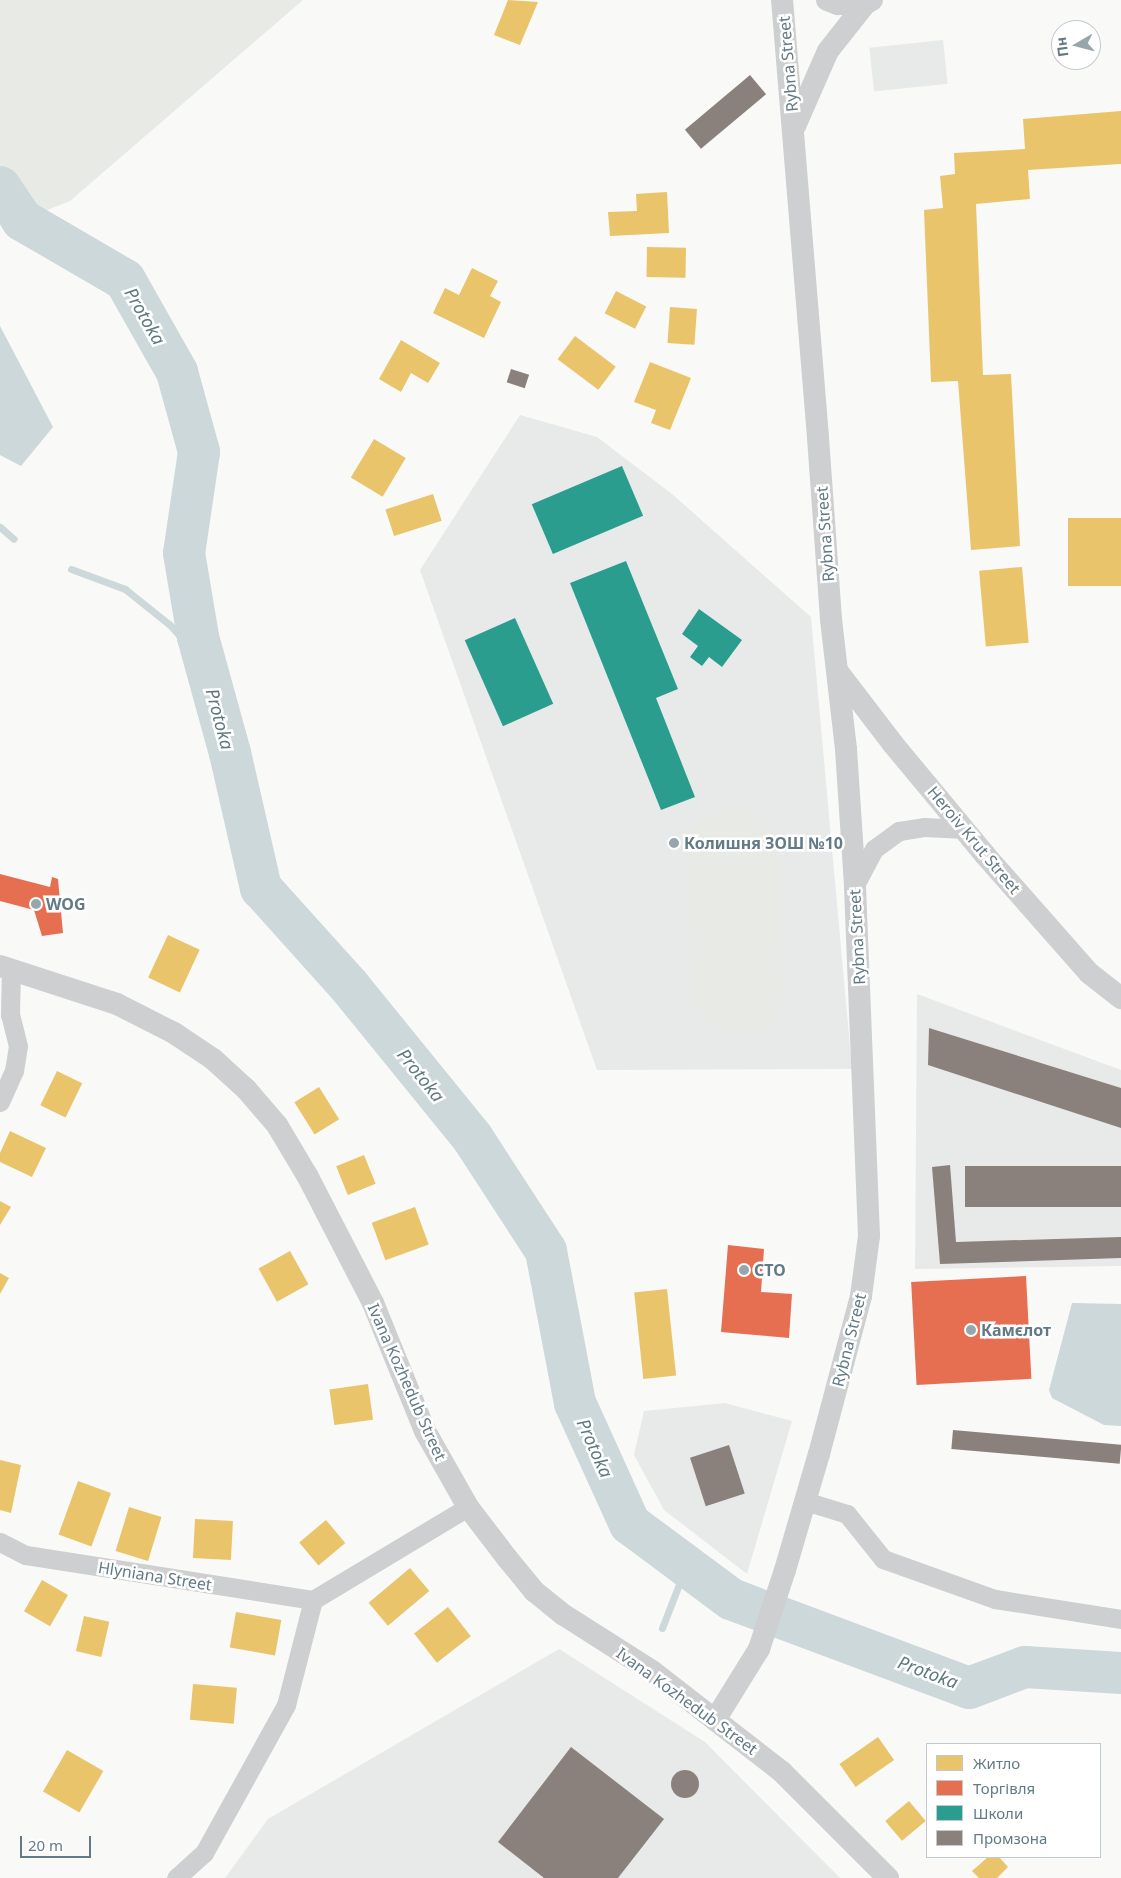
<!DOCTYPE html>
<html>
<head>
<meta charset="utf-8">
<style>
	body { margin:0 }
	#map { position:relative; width:1121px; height:1878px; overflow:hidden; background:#f9f9f8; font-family:"Noto Sans",sans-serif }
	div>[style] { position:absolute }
	.built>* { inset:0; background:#e7eae9; transform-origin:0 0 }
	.green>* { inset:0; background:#e8ebe5 }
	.water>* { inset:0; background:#ccd8d9 }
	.homes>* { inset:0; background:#e9c46a; transform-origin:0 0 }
	.shops>* { inset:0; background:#e76f51; transform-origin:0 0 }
	.schools>* { inset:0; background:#2a9d8f; transform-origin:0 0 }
	.industry>* { inset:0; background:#8a817c; transform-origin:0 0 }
	.round { border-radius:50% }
	.stream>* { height:7px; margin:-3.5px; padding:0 3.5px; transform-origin:3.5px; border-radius:3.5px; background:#ccd8d9 }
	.river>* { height:42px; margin:-21px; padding:0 21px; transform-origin:21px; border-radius:21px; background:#ccd8d9 }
	.minor>* { height:19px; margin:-9.5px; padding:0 9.5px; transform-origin:9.5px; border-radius:9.5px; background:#cdcfd0 }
	.tertiary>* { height:22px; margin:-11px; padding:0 11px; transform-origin:11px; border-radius:11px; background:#cdcfd0 }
	.dots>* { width:14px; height:14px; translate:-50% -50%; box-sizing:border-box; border:2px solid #fff; border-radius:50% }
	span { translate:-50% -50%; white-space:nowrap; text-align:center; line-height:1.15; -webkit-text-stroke:5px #fff; paint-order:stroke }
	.street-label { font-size:16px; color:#627a85 }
	.poi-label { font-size:16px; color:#627a85; font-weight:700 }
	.left { translate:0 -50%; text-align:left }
	.water-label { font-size:18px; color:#5e797e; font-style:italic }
	.legend { position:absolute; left:926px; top:1743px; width:175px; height:115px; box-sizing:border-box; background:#fff; border:1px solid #c0cace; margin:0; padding:6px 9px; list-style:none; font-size:15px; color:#627a85 }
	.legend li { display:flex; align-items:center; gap:10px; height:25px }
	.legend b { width:25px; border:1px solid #c0cace }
	.north { position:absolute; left:1051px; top:20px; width:50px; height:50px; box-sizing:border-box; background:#fff; border:1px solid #c0cace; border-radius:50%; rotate:262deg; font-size:14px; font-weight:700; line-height:20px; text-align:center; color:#627a85 }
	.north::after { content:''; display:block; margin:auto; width:18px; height:22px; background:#97a6ad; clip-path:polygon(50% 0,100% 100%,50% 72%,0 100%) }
	.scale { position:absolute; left:20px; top:1836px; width:71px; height:22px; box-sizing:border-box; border:2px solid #627a85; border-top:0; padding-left:6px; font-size:15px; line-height:18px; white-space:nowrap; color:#627a85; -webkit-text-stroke:4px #fff; paint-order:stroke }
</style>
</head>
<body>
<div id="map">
	<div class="built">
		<div style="left:943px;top:40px;width:44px;height:74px;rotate:84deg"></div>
		<div style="clip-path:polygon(520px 415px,597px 437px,672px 494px,811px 617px,852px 1069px,597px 1070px,420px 570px)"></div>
		<div style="clip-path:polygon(917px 994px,1121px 1070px,1121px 1266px,915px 1269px)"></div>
		<div style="clip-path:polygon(725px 1403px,792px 1421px,747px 1574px,664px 1510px,634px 1455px,644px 1411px)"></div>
		<div style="clip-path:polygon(559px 1649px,705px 1742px,840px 1878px,225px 1878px,268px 1819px)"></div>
	</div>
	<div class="green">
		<div style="clip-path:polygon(0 0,303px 0,70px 201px,22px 220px,0 187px)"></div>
		<div style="clip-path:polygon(727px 808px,757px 811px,775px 829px,784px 1000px,767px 1026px,737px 1034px,709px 1025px,693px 1001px,684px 839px,703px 818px)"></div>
	</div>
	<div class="water">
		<div style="clip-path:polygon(0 326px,53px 427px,21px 466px,0 455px)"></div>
		<div style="clip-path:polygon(1072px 1303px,1121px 1304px,1121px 1426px,1104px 1425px,1052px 1398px,1049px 1390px)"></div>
	</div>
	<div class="homes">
		<div style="clip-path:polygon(508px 0,538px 2px,520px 45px,494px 35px)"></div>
		<div style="clip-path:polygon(1121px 111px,1121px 164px,1028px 170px,1030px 199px,976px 204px,983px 375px,1011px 374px,1020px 546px,971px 550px,958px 381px,931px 382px,924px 210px,943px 208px,940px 176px,955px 174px,954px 153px,1025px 149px,1023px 119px)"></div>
		<div style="clip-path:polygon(667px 192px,669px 233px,610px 236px,608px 212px,637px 211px,636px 194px)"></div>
		<div style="left:647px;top:247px;width:39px;height:30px;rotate:1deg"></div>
		<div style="clip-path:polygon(472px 268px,498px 281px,490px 296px,501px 302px,484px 338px,433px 313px,445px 288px,459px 295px)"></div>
		<div style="left:616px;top:291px;width:34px;height:25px;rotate:27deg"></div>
		<div style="left:670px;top:307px;width:27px;height:36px;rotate:4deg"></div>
		<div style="left:575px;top:336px;width:51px;height:29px;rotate:37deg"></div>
		<div style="clip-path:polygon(401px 340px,440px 363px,428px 383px,411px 373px,401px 392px,379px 379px)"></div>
		<div style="clip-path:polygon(650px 362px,691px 378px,670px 430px,651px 423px,656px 410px,634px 402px)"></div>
		<div style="left:374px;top:439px;width:37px;height:45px;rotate:31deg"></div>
		<div style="left:433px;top:494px;width:28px;height:50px;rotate:72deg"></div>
		<div style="left:1121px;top:518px;width:68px;height:53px;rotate:90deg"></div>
		<div style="left:1022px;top:567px;width:76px;height:43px;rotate:85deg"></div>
		<div style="left:168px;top:935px;width:35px;height:47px;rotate:25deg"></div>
		<div style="left:57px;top:1071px;width:28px;height:38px;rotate:26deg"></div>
		<div style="left:319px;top:1087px;width:38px;height:29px;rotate:58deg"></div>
		<div style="clip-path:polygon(10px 1131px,46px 1148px,32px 1177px,0 1162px,0 1153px)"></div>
		<div style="left:364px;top:1155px;width:31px;height:30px;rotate:68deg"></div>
		<div style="clip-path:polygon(0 1201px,11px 1207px,0 1225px)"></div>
		<div style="left:415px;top:1207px;width:40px;height:46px;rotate:70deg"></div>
		<div style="left:290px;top:1251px;width:38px;height:36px;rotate:61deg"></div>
		<div style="clip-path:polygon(0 1273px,9px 1278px,0 1294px)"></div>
		<div style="left:667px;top:1289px;width:87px;height:33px;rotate:84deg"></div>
		<div style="left:368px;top:1384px;width:36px;height:39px;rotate:82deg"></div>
		<div style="clip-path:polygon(0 1460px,21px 1465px,11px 1513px,0 1510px)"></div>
		<div style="left:78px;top:1481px;width:35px;height:57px;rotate:20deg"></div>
		<div style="left:129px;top:1507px;width:34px;height:46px;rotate:17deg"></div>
		<div style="left:195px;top:1519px;width:38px;height:39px;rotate:3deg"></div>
		<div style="left:326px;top:1520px;width:30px;height:35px;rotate:50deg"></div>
		<div style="left:410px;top:1568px;width:30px;height:54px;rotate:50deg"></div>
		<div style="left:42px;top:1580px;width:30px;height:36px;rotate:30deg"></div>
		<div style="left:448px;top:1607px;width:37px;height:43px;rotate:52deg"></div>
		<div style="left:236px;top:1612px;width:46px;height:36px;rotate:10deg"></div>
		<div style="left:84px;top:1616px;width:26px;height:36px;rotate:13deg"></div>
		<div style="left:193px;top:1684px;width:44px;height:36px;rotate:5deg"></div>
		<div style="left:878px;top:1737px;width:28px;height:47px;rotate:55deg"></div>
		<div style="left:67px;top:1750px;width:42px;height:48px;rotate:30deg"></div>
		<div style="left:909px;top:1801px;width:26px;height:31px;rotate:50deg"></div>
		<div style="clip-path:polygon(988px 1857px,999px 1857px,1008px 1867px,997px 1878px,979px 1878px,972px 1871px)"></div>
	</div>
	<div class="shops">
		<div style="clip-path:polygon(0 874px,50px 887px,52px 877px,58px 879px,63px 933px,42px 936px,34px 910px,0 901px)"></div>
		<div style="clip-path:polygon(728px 1245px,764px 1249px,761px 1292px,792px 1294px,789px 1338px,721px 1332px)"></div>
		<div style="left:1026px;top:1276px;width:103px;height:115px;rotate:87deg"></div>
	</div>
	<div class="schools">
		<div style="left:622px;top:466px;width:54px;height:98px;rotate:67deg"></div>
		<div style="clip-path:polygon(626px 561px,678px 689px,656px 698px,695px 797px,661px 810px,570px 583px)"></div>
		<div style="clip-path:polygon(699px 609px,742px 640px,722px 667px,709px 657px,702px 666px,690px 657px,698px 646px,682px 634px)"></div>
		<div style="left:515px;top:618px;width:94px;height:55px;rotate:66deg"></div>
	</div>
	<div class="industry">
		<div style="left:750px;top:75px;width:25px;height:85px;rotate:50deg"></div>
		<div style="left:511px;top:369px;width:19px;height:14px;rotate:18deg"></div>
		<div style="clip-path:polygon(929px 1028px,1121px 1088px,1121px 1128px,928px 1065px)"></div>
		<div style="clip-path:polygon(950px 1165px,956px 1242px,1121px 1237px,1121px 1258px,940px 1264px,932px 1167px)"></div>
		<div style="left:1121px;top:1166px;width:41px;height:156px;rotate:90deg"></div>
		<div style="left:953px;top:1430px;width:169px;height:19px;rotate:5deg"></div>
		<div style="left:729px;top:1445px;width:51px;height:41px;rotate:72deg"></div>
		<div style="clip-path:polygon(571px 1747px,664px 1819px,618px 1878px,544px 1878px,498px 1842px)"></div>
		<div class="round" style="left:671px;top:1770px;width:28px;height:28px"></div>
	</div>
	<div class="stream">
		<div style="left:0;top:527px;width:18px;rotate:41deg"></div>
		<div style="left:71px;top:569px;width:58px;rotate:20.3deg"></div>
		<div style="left:125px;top:589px;width:58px;rotate:38.7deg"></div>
		<div style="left:170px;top:625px;width:55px;rotate:48.7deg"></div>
		<div style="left:662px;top:1628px;width:66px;rotate:-68.8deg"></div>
	</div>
	<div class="river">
		<div style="left:0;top:187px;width:40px;rotate:56deg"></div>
		<div style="left:22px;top:220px;width:119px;rotate:30.2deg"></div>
		<div style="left:125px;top:280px;width:106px;rotate:60.5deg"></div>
		<div style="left:177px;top:372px;width:83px;rotate:74.6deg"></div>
		<div style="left:199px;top:452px;width:102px;rotate:98.4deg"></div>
		<div style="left:184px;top:553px;width:85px;rotate:80.5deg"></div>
		<div style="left:198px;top:637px;width:120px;rotate:74.6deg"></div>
		<div style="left:230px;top:753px;width:139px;rotate:77.1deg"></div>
		<div style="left:261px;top:888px;width:133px;rotate:48deg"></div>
		<div style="left:350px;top:987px;width:193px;rotate:50.9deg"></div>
		<div style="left:472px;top:1137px;width:136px;rotate:57deg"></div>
		<div style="left:546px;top:1251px;width:155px;rotate:79.2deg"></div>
		<div style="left:575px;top:1403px;width:133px;rotate:65.6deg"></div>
		<div style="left:630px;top:1524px;width:126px;rotate:36.6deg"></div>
		<div style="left:731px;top:1599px;width:254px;rotate:20.5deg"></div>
		<div style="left:969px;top:1688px;width:60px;rotate:-20.6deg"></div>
		<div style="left:1025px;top:1667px;width:96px;rotate:3.6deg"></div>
	</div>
	<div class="minor">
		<div style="left:855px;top:885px;width:41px;rotate:-62.2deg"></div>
		<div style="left:874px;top:849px;width:31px;rotate:-36deg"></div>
		<div style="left:899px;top:831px;width:25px;rotate:-9deg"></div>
		<div style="left:924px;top:827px;width:40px;rotate:2.9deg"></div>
		<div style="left:0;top:1102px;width:34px;rotate:-66deg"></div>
		<div style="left:14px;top:1071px;width:25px;rotate:-81deg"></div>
		<div style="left:18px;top:1046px;width:32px;rotate:-104deg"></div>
		<div style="left:10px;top:1015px;width:46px;rotate:-88.8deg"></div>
		<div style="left:805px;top:1501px;width:44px;rotate:17.2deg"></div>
		<div style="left:847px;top:1514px;width:58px;rotate:51.3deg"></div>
		<div style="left:883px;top:1559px;width:119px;rotate:19.7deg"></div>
		<div style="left:995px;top:1599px;width:128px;rotate:9deg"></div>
		<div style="left:0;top:1542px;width:29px;rotate:27deg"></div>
		<div style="left:26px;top:1555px;width:291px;rotate:8.9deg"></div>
		<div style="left:176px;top:1878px;width:38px;rotate:-42deg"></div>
		<div style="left:204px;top:1853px;width:169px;rotate:-61deg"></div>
		<div style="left:286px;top:1705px;width:108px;rotate:-75.6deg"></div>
		<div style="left:313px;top:1600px;width:181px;rotate:-31deg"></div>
	</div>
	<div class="tertiary">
		<div style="left:827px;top:0;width:12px;rotate:20deg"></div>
		<div style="left:838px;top:4px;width:27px"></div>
		<div style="left:865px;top:4px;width:8px;rotate:-30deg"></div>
		<div style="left:795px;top:126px;width:82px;rotate:-66.3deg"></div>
		<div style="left:828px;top:51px;width:60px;rotate:-51.8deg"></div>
		<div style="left:838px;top:672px;width:91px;rotate:52.6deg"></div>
		<div style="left:893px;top:744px;width:144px;rotate:50.3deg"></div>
		<div style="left:985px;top:855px;width:157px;rotate:48.6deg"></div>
		<div style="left:1089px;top:973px;width:41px;rotate:38deg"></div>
		<div style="left:0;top:966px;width:123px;rotate:18deg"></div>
		<div style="left:117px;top:1004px;width:64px;rotate:27deg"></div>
		<div style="left:174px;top:1033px;width:47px;rotate:33.7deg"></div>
		<div style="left:213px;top:1059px;width:45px;rotate:42.3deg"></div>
		<div style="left:246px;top:1089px;width:48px;rotate:49.3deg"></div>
		<div style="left:277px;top:1125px;width:61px;rotate:59.2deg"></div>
		<div style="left:308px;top:1177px;width:142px;rotate:62.7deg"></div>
		<div style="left:373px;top:1303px;width:138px;rotate:67.9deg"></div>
		<div style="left:425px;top:1431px;width:87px;rotate:60.5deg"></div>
		<div style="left:468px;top:1507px;width:64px;rotate:52.6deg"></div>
		<div style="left:507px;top:1558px;width:43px;rotate:50.7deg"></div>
		<div style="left:534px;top:1591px;width:38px;rotate:39deg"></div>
		<div style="left:564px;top:1615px;width:104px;rotate:32.5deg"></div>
		<div style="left:652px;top:1671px;width:165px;rotate:37.8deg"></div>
		<div style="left:782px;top:1772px;width:150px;rotate:45deg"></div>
		<div style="left:715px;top:1720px;width:84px;rotate:-58.2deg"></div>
		<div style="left:759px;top:1649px;width:83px;rotate:-71.8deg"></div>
		<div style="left:785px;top:1570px;width:121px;rotate:-73.7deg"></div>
		<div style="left:819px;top:1454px;width:163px;rotate:-75.1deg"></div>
		<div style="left:861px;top:1296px;width:61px;rotate:-82.4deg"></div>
		<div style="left:869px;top:1236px;width:351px;rotate:-92.3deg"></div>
		<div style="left:855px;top:885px;width:136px;rotate:-93.8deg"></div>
		<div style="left:846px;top:749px;width:131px;rotate:-96.6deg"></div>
		<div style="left:831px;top:619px;width:182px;rotate:-94.1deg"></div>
		<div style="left:818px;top:437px;width:438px;rotate:-94.7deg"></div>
	</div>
	<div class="dots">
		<div style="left:674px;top:843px;background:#97a6ad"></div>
		<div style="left:36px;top:904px;background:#97a6ad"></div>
		<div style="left:744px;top:1270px;background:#97a6ad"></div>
		<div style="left:971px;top:1330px;background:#97a6ad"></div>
	</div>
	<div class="street-label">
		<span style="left:788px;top:64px;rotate:-95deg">Rybna Street</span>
		<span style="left:825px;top:534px;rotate:-94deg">Rybna Street</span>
		<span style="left:974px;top:840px;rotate:50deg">Heroiv Krut Street</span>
		<span style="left:857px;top:937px;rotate:-93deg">Rybna Street</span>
		<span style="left:849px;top:1340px;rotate:-76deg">Rybna Street</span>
		<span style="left:407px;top:1382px;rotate:66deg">Ivana Kozhedub Street</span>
		<span style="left:155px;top:1576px;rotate:9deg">Hlyniana Street</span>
		<span style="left:687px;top:1701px;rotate:36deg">Ivana Kozhedub Street</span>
	</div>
	<div class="poi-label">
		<span class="left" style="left:684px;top:843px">Колишня ЗОШ №10</span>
		<span class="left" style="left:46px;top:904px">WOG</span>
		<span class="left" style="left:754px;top:1270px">СТО</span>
		<span class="left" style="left:981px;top:1330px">Камєлот</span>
	</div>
	<div class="water-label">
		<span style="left:145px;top:316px;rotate:60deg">Protoka</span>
		<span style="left:220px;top:719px;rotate:75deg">Protoka</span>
		<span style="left:421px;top:1075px;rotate:51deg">Protoka</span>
		<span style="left:595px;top:1448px;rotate:66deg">Protoka</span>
		<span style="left:928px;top:1672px;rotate:20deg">Protoka</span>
	</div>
	<ul class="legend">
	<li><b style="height:14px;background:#e9c46a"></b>Житло</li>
	<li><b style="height:14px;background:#e76f51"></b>Торгівля</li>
	<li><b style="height:14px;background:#2a9d8f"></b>Школи</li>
	<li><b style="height:14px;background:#8a817c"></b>Промзона</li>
	</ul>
	<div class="north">Пн</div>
	<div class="scale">20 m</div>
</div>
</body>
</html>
